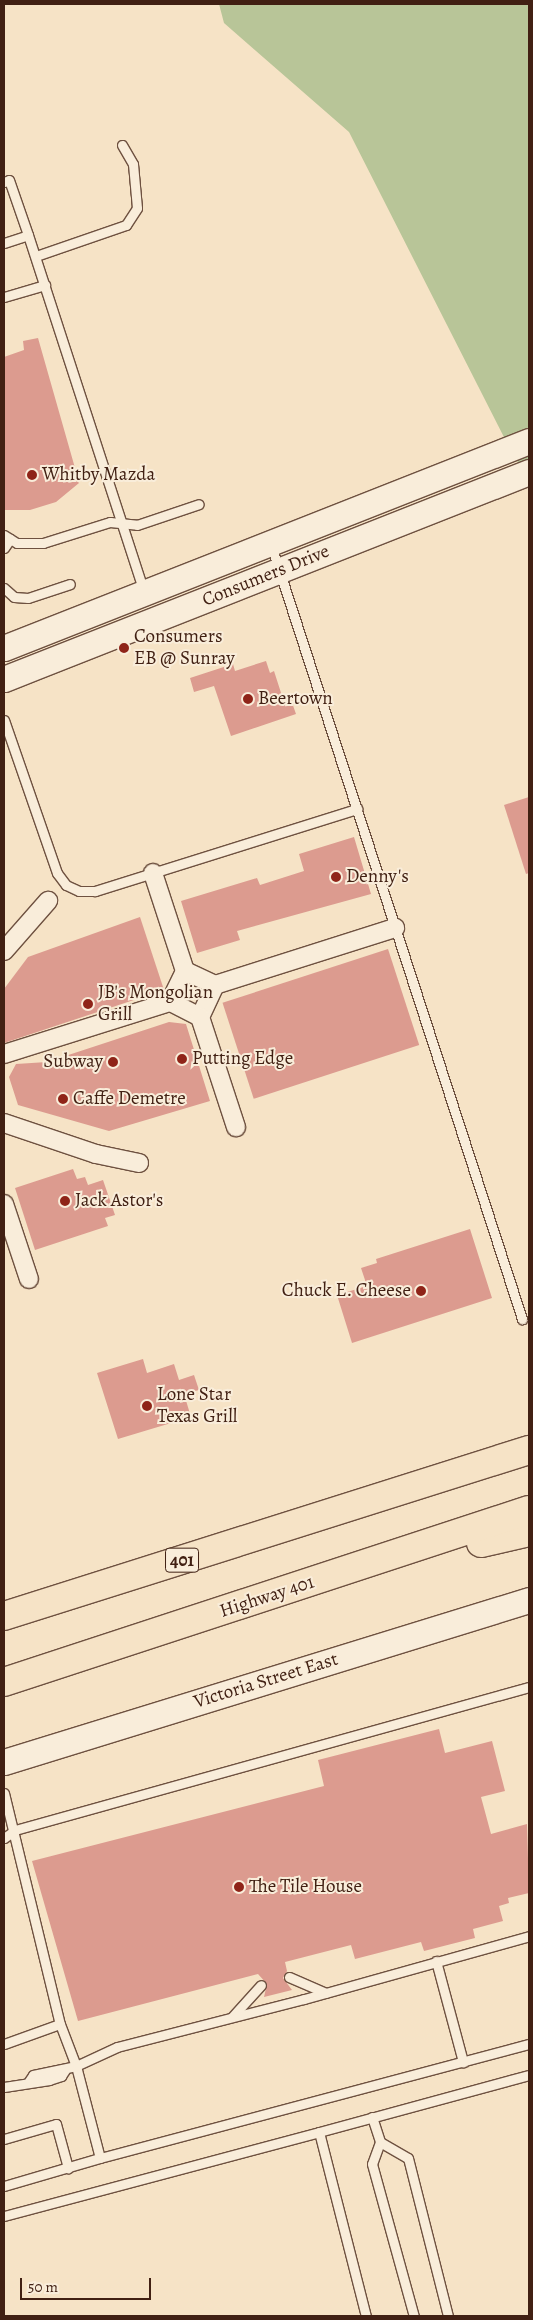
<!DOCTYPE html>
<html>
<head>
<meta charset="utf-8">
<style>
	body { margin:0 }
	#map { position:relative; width:533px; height:2320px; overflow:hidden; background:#f6e3c6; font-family:Alegreya,serif }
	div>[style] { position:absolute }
	.green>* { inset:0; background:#b8c598 }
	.building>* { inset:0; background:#dc9b8f; transform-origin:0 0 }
	.roads { filter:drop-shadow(1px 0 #6e5140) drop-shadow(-1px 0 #6e5140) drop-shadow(0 1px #6e5140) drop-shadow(0 -1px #6e5140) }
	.lane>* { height:9px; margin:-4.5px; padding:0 4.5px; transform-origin:4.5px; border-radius:4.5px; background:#f9edda }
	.street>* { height:18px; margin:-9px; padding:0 9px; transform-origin:9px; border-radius:9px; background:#f9edda }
	.secondary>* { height:25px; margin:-12.5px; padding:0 12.5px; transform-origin:12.5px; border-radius:12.5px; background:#f9edda }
	.highway>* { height:28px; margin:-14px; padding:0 14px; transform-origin:14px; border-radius:14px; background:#f6e3c6 }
	.dots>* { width:14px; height:14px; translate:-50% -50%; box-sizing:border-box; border:2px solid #f9edda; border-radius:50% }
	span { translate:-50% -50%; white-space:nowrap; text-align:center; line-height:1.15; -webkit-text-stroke:4px #f9edda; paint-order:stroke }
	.shield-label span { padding:1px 4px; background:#f9edda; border:1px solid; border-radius:4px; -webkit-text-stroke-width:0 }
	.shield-label { font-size:18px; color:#412013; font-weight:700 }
	.poi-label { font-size:19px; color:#412013 }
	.left { translate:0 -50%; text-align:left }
	.right { translate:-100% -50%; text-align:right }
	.street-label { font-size:19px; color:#412013 }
	.frame { position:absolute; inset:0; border:5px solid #412013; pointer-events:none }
	.scale { position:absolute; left:20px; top:2278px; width:131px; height:22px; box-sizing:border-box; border:2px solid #412013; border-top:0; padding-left:6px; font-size:15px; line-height:18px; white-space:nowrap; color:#412013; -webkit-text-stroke:4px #f9edda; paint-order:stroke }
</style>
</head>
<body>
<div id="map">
	<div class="green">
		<div style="clip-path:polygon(219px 4px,529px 4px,529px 476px,514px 457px,349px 132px,224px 23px)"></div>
	</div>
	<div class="building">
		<div style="clip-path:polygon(38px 338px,75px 468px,69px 472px,79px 483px,56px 502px,30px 510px,4px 510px,4px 357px,24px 350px,23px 341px)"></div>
		<div style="clip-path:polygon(266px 661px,270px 673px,274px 671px,283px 699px,290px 697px,296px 714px,231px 736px,214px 686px,194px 692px,190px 678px,233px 664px,235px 671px)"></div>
		<div style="clip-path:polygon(529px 797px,529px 873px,526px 874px,504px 805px)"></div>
		<div style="clip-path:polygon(354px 837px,371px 894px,237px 931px,240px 940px,197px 953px,181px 901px,257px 878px,260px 885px,304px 871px,299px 854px)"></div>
		<div style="clip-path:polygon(140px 917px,164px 990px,4px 1043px,4px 989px,28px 957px)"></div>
		<div style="left:388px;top:949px;width:101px;height:174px;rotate:72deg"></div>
		<div style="clip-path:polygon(169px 1022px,186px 1024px,210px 1101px,109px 1131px,18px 1105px,9px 1077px,16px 1064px,47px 1062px)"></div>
		<div style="clip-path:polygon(73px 1169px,77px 1179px,85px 1177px,88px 1185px,103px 1180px,115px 1215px,105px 1218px,108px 1226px,35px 1250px,15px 1188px)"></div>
		<div style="clip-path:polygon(470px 1229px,492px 1298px,352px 1343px,337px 1295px,367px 1286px,361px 1268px,377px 1263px,376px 1259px)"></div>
		<div style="clip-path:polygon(143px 1359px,147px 1373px,174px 1364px,179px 1380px,194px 1375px,199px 1390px,184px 1394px,191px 1417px,118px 1439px,97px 1373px)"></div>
		<div style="clip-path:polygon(439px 1729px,445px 1753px,492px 1741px,505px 1791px,481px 1797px,491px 1834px,527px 1824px,529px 1893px,508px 1898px,509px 1903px,499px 1906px,503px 1921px,473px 1929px,475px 1938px,424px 1951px,421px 1942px,355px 1959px,351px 1945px,285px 1962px,287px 1971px,283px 1978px,292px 1990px,264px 1997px,267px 1984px,258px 1974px,78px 2021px,32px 1861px,324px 1786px,318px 1760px)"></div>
	</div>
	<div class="roads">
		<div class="lane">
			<div style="left:4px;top:182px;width:5px;rotate:-22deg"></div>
			<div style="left:9px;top:180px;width:58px;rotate:70.9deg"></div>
			<div style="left:4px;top:243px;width:25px;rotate:-18deg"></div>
			<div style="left:28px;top:235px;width:374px;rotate:72deg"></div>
			<div style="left:36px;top:256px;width:95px;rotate:-19deg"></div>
			<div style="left:126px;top:225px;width:20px;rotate:-57deg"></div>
			<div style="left:137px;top:208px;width:44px;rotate:-95.2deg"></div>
			<div style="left:133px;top:164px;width:22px;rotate:-120deg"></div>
			<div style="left:4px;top:297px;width:43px;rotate:-16.3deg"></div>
			<div style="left:4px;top:535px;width:15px;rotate:32deg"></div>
			<div style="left:17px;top:543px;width:26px"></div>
			<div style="left:43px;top:543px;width:70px;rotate:-17.4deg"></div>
			<div style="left:110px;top:522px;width:27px;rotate:6deg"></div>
			<div style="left:137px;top:525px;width:65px;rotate:-18.7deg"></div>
			<div style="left:271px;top:545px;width:814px;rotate:72.03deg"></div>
			<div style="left:4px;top:548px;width:11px;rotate:-56deg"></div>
			<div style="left:4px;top:588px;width:13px;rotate:42deg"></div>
			<div style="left:14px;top:597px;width:14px;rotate:4deg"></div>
			<div style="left:28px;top:598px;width:44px;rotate:-18.4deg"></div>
			<div style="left:4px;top:720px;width:162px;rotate:70.9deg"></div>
			<div style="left:57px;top:873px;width:15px;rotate:53deg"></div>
			<div style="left:66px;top:885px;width:14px;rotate:25deg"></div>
			<div style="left:79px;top:891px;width:16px"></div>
			<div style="left:95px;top:891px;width:275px;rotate:-17.4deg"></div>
			<div style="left:4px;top:1793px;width:238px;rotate:76.4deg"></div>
			<div style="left:60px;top:2024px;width:45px;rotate:69.1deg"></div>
			<div style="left:76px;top:2066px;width:95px;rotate:75.4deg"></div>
			<div style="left:100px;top:2158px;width:444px;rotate:-14.9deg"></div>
			<div style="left:4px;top:1838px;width:14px;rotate:-36deg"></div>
			<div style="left:15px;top:1830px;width:534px;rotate:-15.55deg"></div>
			<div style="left:436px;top:1961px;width:105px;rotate:75deg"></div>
			<div style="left:289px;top:1977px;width:40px;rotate:23.4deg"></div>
			<div style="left:232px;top:2017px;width:43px;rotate:-47.8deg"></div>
			<div style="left:4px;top:2044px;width:59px;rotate:-19.7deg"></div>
			<div style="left:29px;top:2081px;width:7px;rotate:-56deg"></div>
			<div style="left:33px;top:2075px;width:44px;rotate:-11.8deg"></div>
			<div style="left:76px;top:2066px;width:45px;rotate:-24.9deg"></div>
			<div style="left:117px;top:2047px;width:193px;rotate:-14.4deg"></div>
			<div style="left:304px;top:1999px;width:234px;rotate:-15.6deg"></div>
			<div style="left:4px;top:2087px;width:46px;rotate:-8.8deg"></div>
			<div style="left:49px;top:2080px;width:13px;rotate:-18deg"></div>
			<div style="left:61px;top:2076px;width:7px;rotate:-56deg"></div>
			<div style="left:372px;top:2117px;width:26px;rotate:72deg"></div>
			<div style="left:380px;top:2142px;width:23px;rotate:110deg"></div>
			<div style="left:372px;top:2164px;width:158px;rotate:74.6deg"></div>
			<div style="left:319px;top:2132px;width:218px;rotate:-15.2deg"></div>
			<div style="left:4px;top:2139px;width:54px;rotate:-16.1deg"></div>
			<div style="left:56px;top:2124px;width:46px;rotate:74.7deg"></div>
			<div style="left:380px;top:2142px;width:32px;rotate:30deg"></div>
			<div style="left:408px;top:2158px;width:163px;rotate:75.8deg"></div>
			<div style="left:4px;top:2186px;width:100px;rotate:-16.3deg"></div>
			<div style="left:4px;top:2216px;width:326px;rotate:-14.9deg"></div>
			<div style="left:319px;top:2132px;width:190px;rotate:75.7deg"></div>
		</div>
		<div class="street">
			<div style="left:153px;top:873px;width:103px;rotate:71.9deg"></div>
			<div style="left:4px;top:951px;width:67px;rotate:-48.7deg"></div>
			<div style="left:215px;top:985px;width:189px;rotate:-17.6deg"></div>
			<div style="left:200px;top:1017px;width:34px;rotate:-153deg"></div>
			<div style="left:170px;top:1002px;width:34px;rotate:-64deg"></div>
			<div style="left:185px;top:971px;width:33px;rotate:25deg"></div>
			<div style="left:215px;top:985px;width:35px;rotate:115deg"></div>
			<div style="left:200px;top:1017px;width:116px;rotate:71.9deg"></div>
			<div style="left:4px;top:1054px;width:174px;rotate:-17.4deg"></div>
			<div style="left:4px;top:1123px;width:97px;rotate:18.6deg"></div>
			<div style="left:96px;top:1154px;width:44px;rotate:11.8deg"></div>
			<div style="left:4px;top:1204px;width:79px;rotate:71.6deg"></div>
		</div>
		<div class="secondary">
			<div style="left:4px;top:648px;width:564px;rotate:-21.52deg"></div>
			<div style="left:4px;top:679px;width:564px;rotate:-21.52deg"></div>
			<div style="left:4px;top:1762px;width:549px;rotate:-17.15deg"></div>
		</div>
		<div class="highway">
			<div style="left:481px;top:1543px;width:49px;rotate:-12.9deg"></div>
			<div style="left:4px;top:1616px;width:551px;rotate:-17.55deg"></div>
			<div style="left:4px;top:1682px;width:552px;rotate:-18.14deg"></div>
		</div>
	</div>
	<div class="dots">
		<div style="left:32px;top:475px;background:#8f2418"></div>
		<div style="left:124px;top:648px;background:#8f2418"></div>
		<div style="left:248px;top:699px;background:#8f2418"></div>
		<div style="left:336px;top:877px;background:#8f2418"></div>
		<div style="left:88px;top:1004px;background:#8f2418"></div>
		<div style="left:182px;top:1059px;background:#8f2418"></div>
		<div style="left:113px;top:1062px;background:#8f2418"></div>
		<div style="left:63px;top:1099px;background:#8f2418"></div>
		<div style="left:65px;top:1201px;background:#8f2418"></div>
		<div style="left:421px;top:1291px;background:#8f2418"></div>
		<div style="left:147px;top:1406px;background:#8f2418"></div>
		<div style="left:239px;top:1887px;background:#8f2418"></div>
	</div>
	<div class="shield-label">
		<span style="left:182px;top:1560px">401</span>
	</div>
	<div class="poi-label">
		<span class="left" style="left:42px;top:475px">Whitby Mazda</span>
		<span class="left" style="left:134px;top:648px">Consumers<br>EB @ Sunray</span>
		<span class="left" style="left:258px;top:699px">Beertown</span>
		<span class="left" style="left:346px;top:877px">Denny's</span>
		<span class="left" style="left:98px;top:1004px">JB's Mongolian<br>Grill</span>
		<span class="left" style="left:192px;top:1059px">Putting Edge</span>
		<span class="right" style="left:103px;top:1062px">Subway</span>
		<span class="left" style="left:73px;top:1099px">Caffe Demetre</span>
		<span class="left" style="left:75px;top:1201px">Jack Astor's</span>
		<span class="right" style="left:411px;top:1291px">Chuck E. Cheese</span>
		<span class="left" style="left:157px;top:1406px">Lone Star<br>Texas Grill</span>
		<span class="left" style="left:249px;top:1887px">The Tile House</span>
	</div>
	<div class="street-label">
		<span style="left:266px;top:576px;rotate:-22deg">Consumers Drive</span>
		<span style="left:267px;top:1597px;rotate:-18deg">Highway 401</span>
		<span style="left:266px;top:1681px;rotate:-17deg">Victoria Street East</span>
	</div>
	<div class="frame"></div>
	<div class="scale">50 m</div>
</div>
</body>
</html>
